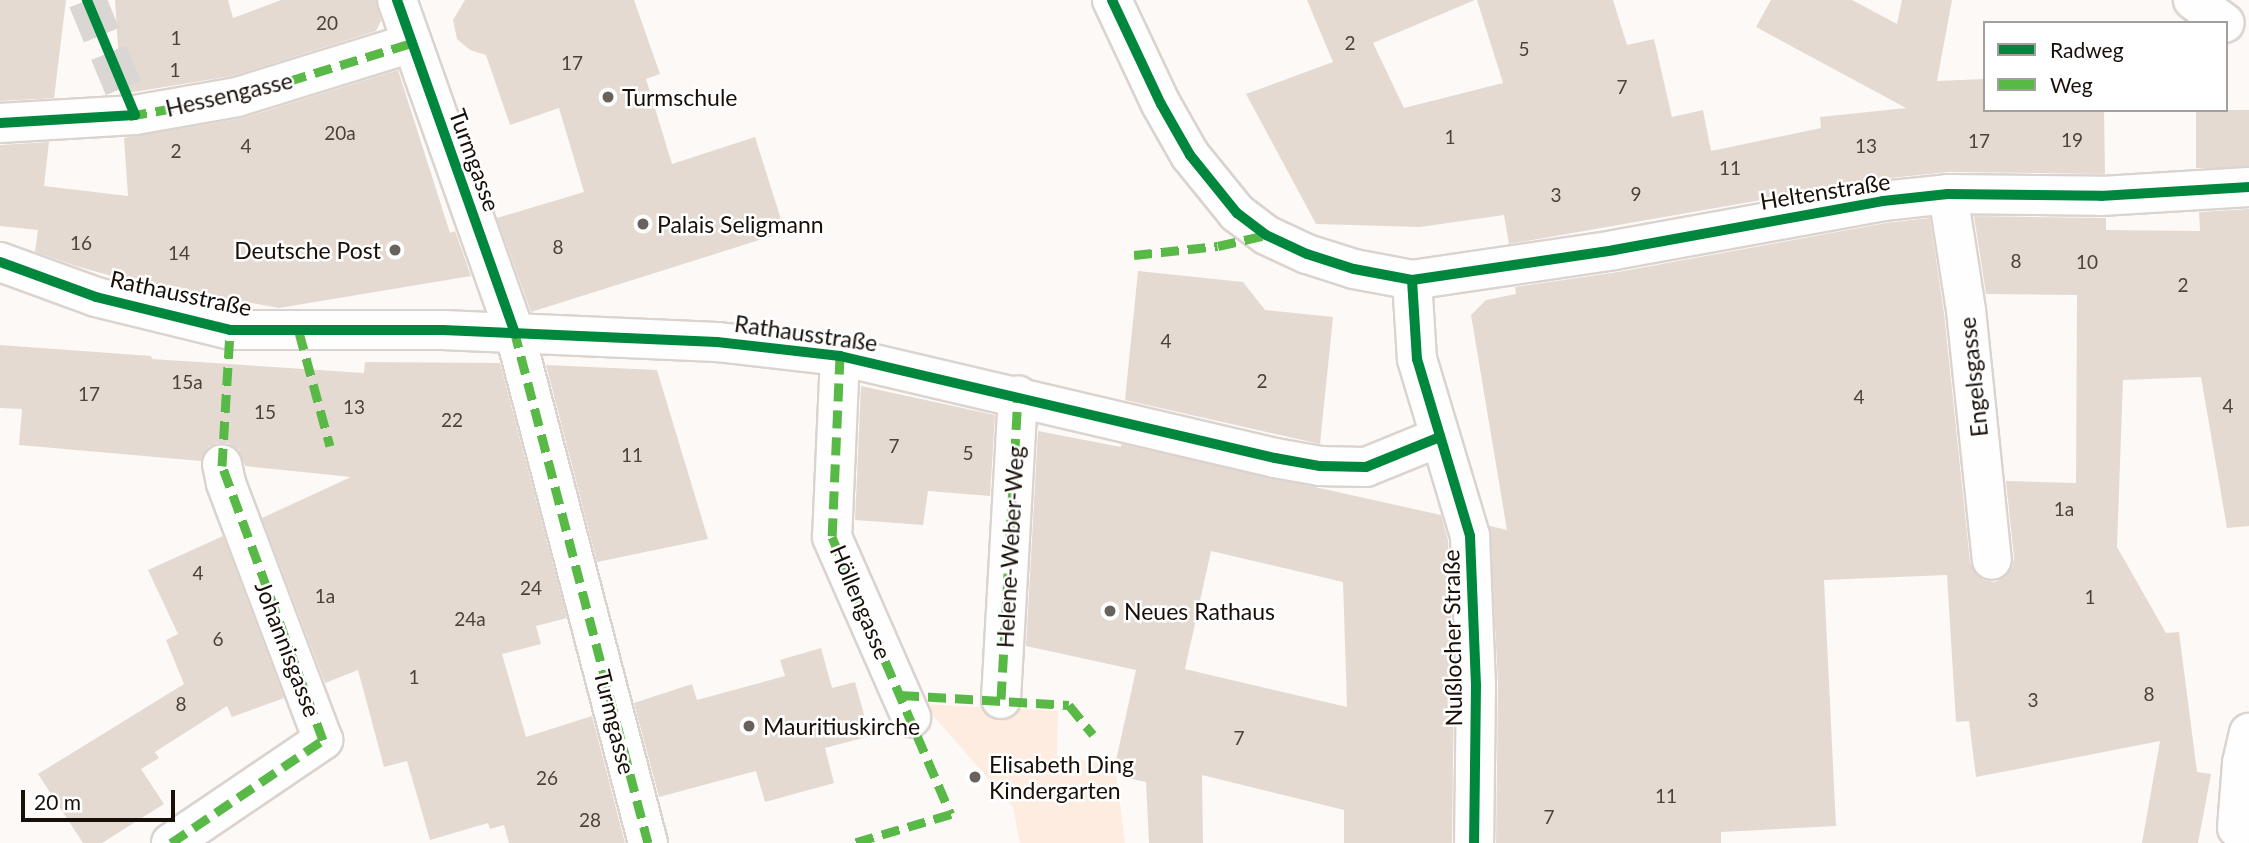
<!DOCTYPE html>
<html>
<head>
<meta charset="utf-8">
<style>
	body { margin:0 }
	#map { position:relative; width:2249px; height:843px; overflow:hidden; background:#fcf9f7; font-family:Lato,sans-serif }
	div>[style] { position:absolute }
	.green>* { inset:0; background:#fdecdf }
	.building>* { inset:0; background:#e5dad2; transform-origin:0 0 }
	.minor-tunnel>* { height:38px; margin-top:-19px; transform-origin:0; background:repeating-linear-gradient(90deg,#dad6d3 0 38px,transparent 0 57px) }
	.roads { filter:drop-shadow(2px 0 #dbd3ce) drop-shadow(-2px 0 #dbd3ce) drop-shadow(0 2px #dbd3ce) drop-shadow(0 -2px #dbd3ce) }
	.minor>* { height:38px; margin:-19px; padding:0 19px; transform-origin:19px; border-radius:19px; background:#fffefe }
	.quiet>* { height:9px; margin-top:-4.5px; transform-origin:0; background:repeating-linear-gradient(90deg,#58b947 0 18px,transparent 0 27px) }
	.cycleway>* { height:10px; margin:-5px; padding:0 5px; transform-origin:5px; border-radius:5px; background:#00873e }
	.dots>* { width:19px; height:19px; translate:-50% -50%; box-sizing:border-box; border:4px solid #fff; border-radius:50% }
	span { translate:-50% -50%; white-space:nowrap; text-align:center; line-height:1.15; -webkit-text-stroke:5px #fff; paint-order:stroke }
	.number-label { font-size:19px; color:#4b423a }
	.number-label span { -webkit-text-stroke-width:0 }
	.street-label { font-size:23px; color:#180f08 }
	.poi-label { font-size:23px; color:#180f08 }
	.left { translate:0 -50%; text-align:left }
	.right { translate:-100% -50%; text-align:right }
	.legend { position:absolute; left:1983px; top:21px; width:245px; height:91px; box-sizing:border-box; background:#fff; border:2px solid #a39f9c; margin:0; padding:9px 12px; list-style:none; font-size:21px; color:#180f08 }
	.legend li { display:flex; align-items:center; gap:14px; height:35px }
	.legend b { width:35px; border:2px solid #a39f9c }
	.scale { position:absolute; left:21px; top:790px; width:154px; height:32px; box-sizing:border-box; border:4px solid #180f08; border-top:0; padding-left:9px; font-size:21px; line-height:24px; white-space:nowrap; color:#180f08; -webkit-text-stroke:5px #fff; paint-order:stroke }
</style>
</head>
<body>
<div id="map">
	<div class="green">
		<div style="clip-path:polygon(923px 704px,1058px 711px,1057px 756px,1115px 765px,1125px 843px,1020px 843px,1013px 807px)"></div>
	</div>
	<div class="building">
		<div style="clip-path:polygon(0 0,66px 0,54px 98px,0 101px)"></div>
		<div style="clip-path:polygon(115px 0,228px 0,233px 18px,281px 0,376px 0,381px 21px,376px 31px,232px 76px,121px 94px)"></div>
		<div style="clip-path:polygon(465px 0,634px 0,660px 74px,646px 79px,672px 164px,755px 137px,785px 232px,531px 312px,497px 218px,584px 192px,559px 108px,510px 125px,486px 55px,470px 50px,457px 39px,453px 20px)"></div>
		<div style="clip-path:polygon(1307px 0,1475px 0,1373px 43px,1404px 108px,1503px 83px,1477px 0,1613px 0,1627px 45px,1654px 39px,1672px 117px,1703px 110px,1711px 151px,1821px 128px,1820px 117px,1906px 108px,1756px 27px,1771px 0,1852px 0,1897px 24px,1902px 0,1952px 0,1937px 81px,1985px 79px,1985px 110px,2104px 110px,2105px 174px,1948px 172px,1881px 179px,1509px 244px,1504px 215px,1420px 227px,1316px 224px,1246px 94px,1333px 62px)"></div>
		<div style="clip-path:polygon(398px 70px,450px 233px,455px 231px,471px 276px,279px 308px,122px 279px,76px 266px,35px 252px,38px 230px,0 226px,0 145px,49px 142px,44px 186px,128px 196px,124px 138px,243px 118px)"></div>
		<div style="left:2196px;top:110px;width:53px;height:58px"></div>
		<div style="clip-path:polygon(2249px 209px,2249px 526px,2227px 528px,2201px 377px,2123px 380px,2117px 547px,2166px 633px,2179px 632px,2197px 772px,2211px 774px,2198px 843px,2142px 843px,2160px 741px,1976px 777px,1969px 721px,1956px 722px,1947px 575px,1824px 580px,1836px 826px,1721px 832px,1721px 843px,1496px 843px,1498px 684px,1490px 526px,1507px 530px,1471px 315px,1486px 300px,1516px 294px,1515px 287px,1618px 272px,1886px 223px,1930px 218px,1944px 313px,1970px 562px,1974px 572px,1983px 580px,1995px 582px,2005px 577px,2012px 568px,2014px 558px,2006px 481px,2076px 483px,2077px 295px,1986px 294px,1974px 216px,2106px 218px,2106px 230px,2200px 231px,2199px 212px)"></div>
		<div style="clip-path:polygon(1138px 271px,1243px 282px,1265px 310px,1333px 317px,1320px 444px,1125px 400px)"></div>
		<div style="clip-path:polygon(0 345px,151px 356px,152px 359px,364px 373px,365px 362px,500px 363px,567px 618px,536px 626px,541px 644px,502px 654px,526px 737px,592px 716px,625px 843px,509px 843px,504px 825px,490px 829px,488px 823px,430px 840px,407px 761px,384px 767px,358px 670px,325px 683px,262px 518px,351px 477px,245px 466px,239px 450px,228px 443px,217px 443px,208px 447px,201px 461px,19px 445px,22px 409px,0 408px)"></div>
		<div style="clip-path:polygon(546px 365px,657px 370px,708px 539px,597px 562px)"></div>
		<div style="clip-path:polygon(861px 386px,995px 415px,990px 496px,928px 491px,923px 525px,855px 520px)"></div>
		<div style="clip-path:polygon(evenodd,1038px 431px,1121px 447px,1121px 444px,1441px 515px,1448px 540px,1454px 685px,1452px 843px,1344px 843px,1344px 810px,1202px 775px,1203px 843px,1149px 843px,1146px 782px,1132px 779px,1134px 770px,1115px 765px,1136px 670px,1026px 646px,1038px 431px,1211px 551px,1343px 582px,1347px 707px,1185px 669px,1211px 551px)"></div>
		<div style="clip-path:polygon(223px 536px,284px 698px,232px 717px,227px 706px,155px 752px,159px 758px,141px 769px,164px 804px,102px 843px,83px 843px,38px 774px,184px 684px,166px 640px,178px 634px,148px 570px)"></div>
		<div style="clip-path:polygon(821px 648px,832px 688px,855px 682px,870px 736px,825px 748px,834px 783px,765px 802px,756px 771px,659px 797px,634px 703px,692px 684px,697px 700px,785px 676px,780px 660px)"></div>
	</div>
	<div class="minor-tunnel">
		<div style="left:87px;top:0;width:107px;rotate:67.5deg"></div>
	</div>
	<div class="roads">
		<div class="minor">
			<div style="left:397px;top:0;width:354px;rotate:70.5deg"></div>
			<div style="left:515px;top:334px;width:526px;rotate:75.36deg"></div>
			<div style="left:1112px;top:0;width:115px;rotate:64.8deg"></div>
			<div style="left:1161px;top:104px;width:59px;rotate:60.4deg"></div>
			<div style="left:1190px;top:155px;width:75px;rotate:51deg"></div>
			<div style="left:1237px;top:213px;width:36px;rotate:37deg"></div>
			<div style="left:1266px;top:235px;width:45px;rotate:24.9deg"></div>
			<div style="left:1307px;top:254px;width:49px;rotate:17.7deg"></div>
			<div style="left:1354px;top:269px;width:59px;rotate:10.7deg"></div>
			<div style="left:1412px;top:280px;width:204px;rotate:-8.4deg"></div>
			<div style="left:1614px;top:250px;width:273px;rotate:-10.3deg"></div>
			<div style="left:1883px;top:201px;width:65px;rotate:-6.1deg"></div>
			<div style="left:1948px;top:194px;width:153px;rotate:0.7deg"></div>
			<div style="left:2101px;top:196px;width:148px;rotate:-3.5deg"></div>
			<div style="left:2193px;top:0;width:39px;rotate:36deg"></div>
			<div style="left:0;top:123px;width:135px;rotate:-3.4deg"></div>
			<div style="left:135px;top:115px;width:104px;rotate:-10deg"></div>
			<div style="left:237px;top:97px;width:182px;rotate:-17.2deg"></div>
			<div style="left:1948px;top:194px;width:117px;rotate:81.2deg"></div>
			<div style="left:1966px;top:310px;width:251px;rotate:84.1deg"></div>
			<div style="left:0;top:262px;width:102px;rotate:20deg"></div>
			<div style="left:96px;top:297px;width:138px;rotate:13.8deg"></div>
			<div style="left:230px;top:330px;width:213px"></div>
			<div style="left:443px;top:330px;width:274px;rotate:2.5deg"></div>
			<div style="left:717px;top:342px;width:124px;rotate:6.5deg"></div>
			<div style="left:840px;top:356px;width:447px;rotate:13.2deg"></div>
			<div style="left:1275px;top:458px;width:46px;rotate:10.1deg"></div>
			<div style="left:1320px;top:466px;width:46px;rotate:1.2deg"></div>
			<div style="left:1366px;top:467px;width:80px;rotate:-22.1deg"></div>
			<div style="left:1412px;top:280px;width:79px;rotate:86.4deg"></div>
			<div style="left:1417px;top:359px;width:185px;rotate:73.3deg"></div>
			<div style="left:1470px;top:536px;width:149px;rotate:87.7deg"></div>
			<div style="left:1476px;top:685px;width:158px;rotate:90.7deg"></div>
			<div style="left:840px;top:356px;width:181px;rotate:92.5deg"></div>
			<div style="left:832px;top:537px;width:197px;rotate:66.3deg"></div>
			<div style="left:1001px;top:699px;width:304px;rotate:-86.8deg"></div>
			<div style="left:2237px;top:828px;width:65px;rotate:-85.6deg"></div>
			<div style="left:2242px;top:763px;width:31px;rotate:-77deg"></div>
			<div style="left:171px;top:843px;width:184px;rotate:-34.1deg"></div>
			<div style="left:323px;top:740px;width:275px;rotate:-110.7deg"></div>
			<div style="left:226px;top:483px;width:19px;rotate:-102deg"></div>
		</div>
	</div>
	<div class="quiet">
		<div style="left:129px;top:116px;width:110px;rotate:-10deg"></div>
		<div style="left:237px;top:97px;width:182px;rotate:-17.2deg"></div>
		<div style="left:1134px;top:255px;width:84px;rotate:-6.1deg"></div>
		<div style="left:1218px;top:246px;width:49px;rotate:-12.9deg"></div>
		<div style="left:514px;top:330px;width:530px;rotate:75.36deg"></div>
		<div style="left:299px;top:332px;width:118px;rotate:74.8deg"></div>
		<div style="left:840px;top:356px;width:181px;rotate:92.5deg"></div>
		<div style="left:832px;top:537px;width:301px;rotate:66.8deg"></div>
		<div style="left:951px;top:814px;width:102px;rotate:163.5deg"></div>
		<div style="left:901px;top:695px;width:168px;rotate:3.4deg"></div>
		<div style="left:1069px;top:705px;width:38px;rotate:51deg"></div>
		<div style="left:1001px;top:699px;width:304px;rotate:-86.8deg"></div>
		<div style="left:171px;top:843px;width:184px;rotate:-34.1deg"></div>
		<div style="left:323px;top:740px;width:292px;rotate:-110.2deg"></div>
		<div style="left:222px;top:466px;width:136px;rotate:-86.6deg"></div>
	</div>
	<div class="cycleway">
		<div style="left:397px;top:0;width:354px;rotate:70.5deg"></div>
		<div style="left:1112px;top:0;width:115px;rotate:64.8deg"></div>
		<div style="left:1161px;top:104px;width:59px;rotate:60.4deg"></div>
		<div style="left:1190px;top:155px;width:75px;rotate:51deg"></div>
		<div style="left:1237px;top:213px;width:36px;rotate:37deg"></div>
		<div style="left:1266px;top:235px;width:45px;rotate:24.9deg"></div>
		<div style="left:1307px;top:254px;width:49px;rotate:17.7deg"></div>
		<div style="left:1354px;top:269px;width:59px;rotate:10.7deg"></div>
		<div style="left:1412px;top:280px;width:204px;rotate:-8.4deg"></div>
		<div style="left:1614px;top:250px;width:273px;rotate:-10.3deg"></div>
		<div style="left:1883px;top:201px;width:65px;rotate:-6.1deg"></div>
		<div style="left:1948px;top:194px;width:153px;rotate:0.7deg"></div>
		<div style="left:2101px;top:196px;width:148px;rotate:-3.5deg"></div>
		<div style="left:0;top:123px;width:135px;rotate:-3.4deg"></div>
		<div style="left:135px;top:115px;width:125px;rotate:-112.7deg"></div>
		<div style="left:0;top:262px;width:102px;rotate:20deg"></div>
		<div style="left:96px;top:297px;width:138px;rotate:13.8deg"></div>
		<div style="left:230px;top:330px;width:213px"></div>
		<div style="left:443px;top:330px;width:274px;rotate:2.5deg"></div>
		<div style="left:717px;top:342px;width:124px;rotate:6.5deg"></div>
		<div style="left:840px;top:356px;width:447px;rotate:13.2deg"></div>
		<div style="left:1275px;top:458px;width:46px;rotate:10.1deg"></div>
		<div style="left:1320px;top:466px;width:46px;rotate:1.2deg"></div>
		<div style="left:1366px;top:467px;width:80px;rotate:-22.1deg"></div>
		<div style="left:1412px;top:280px;width:79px;rotate:86.4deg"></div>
		<div style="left:1417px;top:359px;width:185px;rotate:73.3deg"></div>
		<div style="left:1470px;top:536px;width:149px;rotate:87.7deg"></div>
		<div style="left:1476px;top:685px;width:158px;rotate:90.7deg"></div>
	</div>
	<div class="dots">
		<div style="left:608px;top:97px;background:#68615c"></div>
		<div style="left:643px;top:224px;background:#68615c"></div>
		<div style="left:395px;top:250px;background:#68615c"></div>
		<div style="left:1110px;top:611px;background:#68615c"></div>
		<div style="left:749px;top:726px;background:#68615c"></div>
		<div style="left:975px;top:777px;background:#68615c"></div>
	</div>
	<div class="number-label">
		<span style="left:327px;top:23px">20</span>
		<span style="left:176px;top:38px">1</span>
		<span style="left:1350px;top:43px">2</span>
		<span style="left:1524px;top:49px">5</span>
		<span style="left:572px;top:63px">17</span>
		<span style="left:175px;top:70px">1</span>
		<span style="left:1622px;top:87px">7</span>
		<span style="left:340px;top:133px">20a</span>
		<span style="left:1450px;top:137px">1</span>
		<span style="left:2072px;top:140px">19</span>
		<span style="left:1979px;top:141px">17</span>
		<span style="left:246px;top:146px">4</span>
		<span style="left:1866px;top:146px">13</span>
		<span style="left:176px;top:151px">2</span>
		<span style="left:1730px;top:168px">11</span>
		<span style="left:1636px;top:194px">9</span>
		<span style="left:1556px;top:195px">3</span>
		<span style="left:81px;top:243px">16</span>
		<span style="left:558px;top:247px">8</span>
		<span style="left:179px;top:253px">14</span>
		<span style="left:2016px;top:261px">8</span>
		<span style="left:2087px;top:262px">10</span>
		<span style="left:2183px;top:285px">2</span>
		<span style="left:1166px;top:341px">4</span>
		<span style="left:1262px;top:381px">2</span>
		<span style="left:187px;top:382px">15a</span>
		<span style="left:89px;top:394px">17</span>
		<span style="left:1859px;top:397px">4</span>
		<span style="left:2228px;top:406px">4</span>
		<span style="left:354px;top:407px">13</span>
		<span style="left:265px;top:412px">15</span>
		<span style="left:452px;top:420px">22</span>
		<span style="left:894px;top:446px">7</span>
		<span style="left:968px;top:453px">5</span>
		<span style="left:632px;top:455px">11</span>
		<span style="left:2064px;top:509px">1a</span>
		<span style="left:198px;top:573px">4</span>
		<span style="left:531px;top:588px">24</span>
		<span style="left:325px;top:596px">1a</span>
		<span style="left:2090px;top:597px">1</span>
		<span style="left:470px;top:619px">24a</span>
		<span style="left:218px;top:639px">6</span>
		<span style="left:414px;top:677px">1</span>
		<span style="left:2149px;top:694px">8</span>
		<span style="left:2033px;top:700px">3</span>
		<span style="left:181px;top:704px">8</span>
		<span style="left:1239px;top:738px">7</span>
		<span style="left:547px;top:778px">26</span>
		<span style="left:1666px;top:796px">11</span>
		<span style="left:1549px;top:817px">7</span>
		<span style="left:590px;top:820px">28</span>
	</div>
	<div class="street-label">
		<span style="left:229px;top:94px;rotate:-13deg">Hessengasse</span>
		<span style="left:475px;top:160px;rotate:70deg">Turmgasse</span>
		<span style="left:1825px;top:191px;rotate:-9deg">Heltenstraße</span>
		<span style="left:181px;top:293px;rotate:12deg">Rathausstraße</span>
		<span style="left:806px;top:333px;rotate:8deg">Rathausstraße</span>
		<span style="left:1973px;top:377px;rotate:-96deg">Engelsgasse</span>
		<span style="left:1010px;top:547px;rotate:-87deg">Helene-Weber-Weg</span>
		<span style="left:861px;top:602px;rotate:67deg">Höllengasse</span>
		<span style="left:1452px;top:638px;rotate:-91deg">Nußlocher Straße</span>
		<span style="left:288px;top:649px;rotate:69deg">Johannisgasse</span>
		<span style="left:615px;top:722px;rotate:76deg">Turmgasse</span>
	</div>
	<div class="poi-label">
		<span class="left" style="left:622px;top:97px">Turmschule</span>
		<span class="left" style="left:657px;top:224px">Palais Seligmann</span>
		<span class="right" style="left:381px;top:250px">Deutsche Post</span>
		<span class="left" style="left:1124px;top:611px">Neues Rathaus</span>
		<span class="left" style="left:763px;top:726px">Mauritiuskirche</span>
		<span class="left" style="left:989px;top:777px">Elisabeth Ding<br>Kindergarten</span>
	</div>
	<ul class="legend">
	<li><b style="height:9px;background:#00873e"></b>Radweg</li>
	<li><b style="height:9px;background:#58b947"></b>Weg</li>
	</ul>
	<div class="scale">20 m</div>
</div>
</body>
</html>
